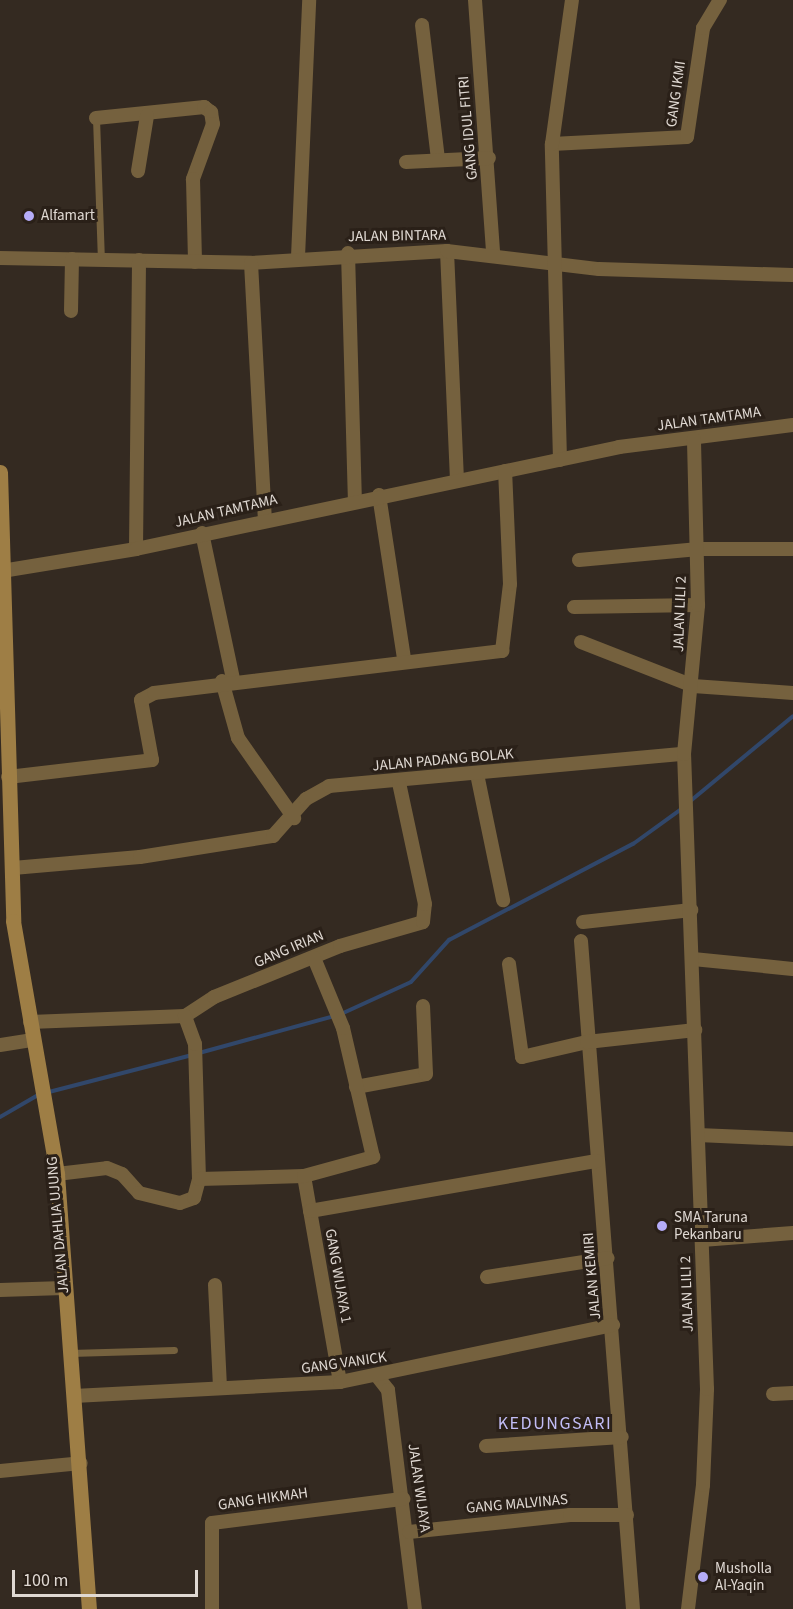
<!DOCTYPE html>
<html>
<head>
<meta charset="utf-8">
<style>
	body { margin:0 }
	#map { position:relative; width:793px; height:1609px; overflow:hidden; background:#342a21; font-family:"Source Sans 3",sans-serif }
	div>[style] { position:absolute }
	.stream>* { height:4px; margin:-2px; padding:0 2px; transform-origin:2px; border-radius:2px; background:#31476a }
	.lane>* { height:7px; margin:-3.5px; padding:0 3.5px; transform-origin:3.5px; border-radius:3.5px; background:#75613e }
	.street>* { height:14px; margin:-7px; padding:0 7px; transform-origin:7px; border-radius:7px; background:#75613e }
	.secondary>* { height:15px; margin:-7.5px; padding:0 7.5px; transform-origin:7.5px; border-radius:7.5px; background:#9e7e45 }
	.dots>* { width:16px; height:16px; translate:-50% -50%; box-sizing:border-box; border:3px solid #2a2018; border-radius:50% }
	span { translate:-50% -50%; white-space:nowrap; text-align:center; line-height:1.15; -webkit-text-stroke:6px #2a2018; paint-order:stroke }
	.street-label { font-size:15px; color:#e0d9d3 }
	.poi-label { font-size:15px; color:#e0d9d3 }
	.left { translate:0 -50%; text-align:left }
	.quarter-label { font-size:18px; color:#c2bdf6; letter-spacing:1.5px }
	.scale { position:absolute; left:12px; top:1570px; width:186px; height:27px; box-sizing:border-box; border:3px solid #e0d9d3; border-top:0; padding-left:8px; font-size:18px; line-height:21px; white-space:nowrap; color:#e0d9d3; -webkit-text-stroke:4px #2a2018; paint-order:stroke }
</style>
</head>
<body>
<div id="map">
	<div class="stream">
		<div style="left:688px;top:803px;width:136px;rotate:-39.6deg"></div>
		<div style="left:341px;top:1014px;width:77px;rotate:-24.6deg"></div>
		<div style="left:411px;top:982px;width:57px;rotate:-47.9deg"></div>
		<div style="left:449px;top:940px;width:208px;rotate:-27.6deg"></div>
		<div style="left:633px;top:844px;width:62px;rotate:-35.8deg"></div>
		<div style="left:199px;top:1053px;width:140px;rotate:-15.3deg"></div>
		<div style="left:45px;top:1093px;width:152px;rotate:-14.5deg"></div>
		<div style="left:0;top:1117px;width:44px;rotate:-30.1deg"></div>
	</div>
	<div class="lane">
		<div style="left:96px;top:118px;width:142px;rotate:88deg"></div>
		<div style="left:70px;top:1353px;width:104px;rotate:-1.7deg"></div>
	</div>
	<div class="street">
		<div style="left:475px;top:0;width:255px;rotate:85.9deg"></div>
		<div style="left:422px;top:25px;width:136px;rotate:83.2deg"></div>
		<div style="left:96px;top:118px;width:109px;rotate:-5.8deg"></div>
		<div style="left:204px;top:107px;width:9px;rotate:36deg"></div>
		<div style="left:211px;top:112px;width:12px;rotate:81deg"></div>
		<div style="left:213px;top:124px;width:59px;rotate:110deg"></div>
		<div style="left:193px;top:179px;width:83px;rotate:88.6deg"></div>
		<div style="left:552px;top:144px;width:135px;rotate:-3deg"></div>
		<div style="left:687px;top:137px;width:110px;rotate:-81.6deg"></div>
		<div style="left:703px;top:28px;width:33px;rotate:-59deg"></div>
		<div style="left:406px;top:162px;width:83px;rotate:-2.8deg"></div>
		<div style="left:138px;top:171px;width:56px;rotate:-80.7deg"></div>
		<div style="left:447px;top:251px;width:230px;rotate:87.5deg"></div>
		<div style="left:348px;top:253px;width:248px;rotate:88.4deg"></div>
		<div style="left:298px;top:257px;width:257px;rotate:-87.5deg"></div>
		<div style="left:0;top:258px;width:251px;rotate:1.1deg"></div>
		<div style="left:251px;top:263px;width:196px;rotate:-3.5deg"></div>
		<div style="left:447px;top:251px;width:153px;rotate:6.8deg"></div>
		<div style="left:599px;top:269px;width:194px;rotate:1.8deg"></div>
		<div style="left:251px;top:263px;width:256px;rotate:86.9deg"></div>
		<div style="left:71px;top:311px;width:52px;rotate:-88.9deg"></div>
		<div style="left:560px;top:460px;width:316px;rotate:-91.5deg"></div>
		<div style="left:552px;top:144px;width:145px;rotate:-82.1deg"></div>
		<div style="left:379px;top:495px;width:166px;rotate:81.3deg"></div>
		<div style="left:202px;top:533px;width:149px;rotate:78deg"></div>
		<div style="left:136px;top:549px;width:289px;rotate:-89.4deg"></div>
		<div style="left:579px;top:560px;width:120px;rotate:-5.3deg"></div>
		<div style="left:698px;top:549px;width:95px"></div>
		<div style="left:2px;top:571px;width:136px;rotate:-9.3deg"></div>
		<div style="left:136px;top:549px;width:494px;rotate:-11.9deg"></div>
		<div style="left:619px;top:447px;width:175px;rotate:-7.2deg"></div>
		<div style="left:574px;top:607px;width:124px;rotate:-0.9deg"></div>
		<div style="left:581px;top:642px;width:120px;rotate:21.4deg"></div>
		<div style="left:693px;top:686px;width:100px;rotate:4deg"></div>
		<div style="left:222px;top:681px;width:59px;rotate:74.3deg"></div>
		<div style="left:238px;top:738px;width:98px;rotate:55deg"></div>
		<div style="left:477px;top:774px;width:129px;rotate:78.3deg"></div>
		<div style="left:8px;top:777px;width:145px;rotate:-6.7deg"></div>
		<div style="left:152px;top:760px;width:61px;rotate:-100.4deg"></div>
		<div style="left:141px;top:700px;width:15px;rotate:-28deg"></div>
		<div style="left:154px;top:693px;width:351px;rotate:-6.9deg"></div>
		<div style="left:502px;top:651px;width:67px;rotate:-83.2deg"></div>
		<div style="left:510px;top:584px;width:113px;rotate:-92.5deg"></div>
		<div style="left:13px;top:868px;width:127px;rotate:-5deg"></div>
		<div style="left:140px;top:857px;width:135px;rotate:-9deg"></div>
		<div style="left:273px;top:836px;width:50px;rotate:-48.3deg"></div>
		<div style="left:306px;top:799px;width:26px;rotate:-29deg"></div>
		<div style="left:329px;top:786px;width:356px;rotate:-5.2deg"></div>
		<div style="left:583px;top:922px;width:109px;rotate:-6.3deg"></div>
		<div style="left:581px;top:941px;width:670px;rotate:85.55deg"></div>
		<div style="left:693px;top:959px;width:100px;rotate:5.7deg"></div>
		<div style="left:509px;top:964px;width:94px;rotate:82deg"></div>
		<div style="left:522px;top:1057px;width:67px;rotate:-13deg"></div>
		<div style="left:587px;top:1042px;width:109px;rotate:-6.3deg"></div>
		<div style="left:30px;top:1022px;width:155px;rotate:-2.2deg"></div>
		<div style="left:185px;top:1016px;width:35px;rotate:-33deg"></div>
		<div style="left:214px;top:997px;width:136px;rotate:-22deg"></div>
		<div style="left:340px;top:946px;width:86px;rotate:-16.1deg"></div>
		<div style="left:423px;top:922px;width:18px;rotate:-84deg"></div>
		<div style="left:425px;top:904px;width:124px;rotate:-102.1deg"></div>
		<div style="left:0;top:1045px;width:30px;rotate:-9deg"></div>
		<div style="left:356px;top:1087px;width:71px;rotate:-10.5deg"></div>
		<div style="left:426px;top:1074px;width:68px;rotate:-92.5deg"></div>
		<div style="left:698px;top:1135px;width:93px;rotate:2.5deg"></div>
		<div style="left:57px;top:1174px;width:50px;rotate:-6.8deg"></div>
		<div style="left:107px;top:1168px;width:16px;rotate:22deg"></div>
		<div style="left:122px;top:1174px;width:25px;rotate:48deg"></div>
		<div style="left:139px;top:1193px;width:42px;rotate:13.7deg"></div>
		<div style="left:180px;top:1203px;width:15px;rotate:-20deg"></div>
		<div style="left:194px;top:1198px;width:20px;rotate:-75deg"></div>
		<div style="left:199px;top:1179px;width:135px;rotate:-91.7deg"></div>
		<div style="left:195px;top:1044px;width:30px;rotate:-110deg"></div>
		<div style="left:304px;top:1176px;width:209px;rotate:80.1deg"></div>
		<div style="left:199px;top:1179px;width:105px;rotate:-1.6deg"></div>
		<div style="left:304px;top:1176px;width:72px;rotate:-15.4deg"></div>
		<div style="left:373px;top:1157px;width:132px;rotate:-103.1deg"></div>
		<div style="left:343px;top:1028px;width:76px;rotate:-112.5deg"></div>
		<div style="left:310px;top:1211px;width:291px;rotate:-9.9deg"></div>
		<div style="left:702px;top:1240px;width:91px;rotate:-4.4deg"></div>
		<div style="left:487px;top:1277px;width:122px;rotate:-8.9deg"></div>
		<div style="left:215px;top:1285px;width:103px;rotate:87.2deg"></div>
		<div style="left:0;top:1290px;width:64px;rotate:-1.8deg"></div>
		<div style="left:377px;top:1376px;width:18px;rotate:52deg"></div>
		<div style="left:388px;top:1390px;width:221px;rotate:83deg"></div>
		<div style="left:773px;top:1394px;width:20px;rotate:-3deg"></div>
		<div style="left:74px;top:1396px;width:266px;rotate:-3deg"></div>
		<div style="left:340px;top:1382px;width:279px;rotate:-11.8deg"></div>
		<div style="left:486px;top:1446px;width:136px;rotate:-3.8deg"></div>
		<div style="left:0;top:1471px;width:81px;rotate:-5.6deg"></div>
		<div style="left:409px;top:1532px;width:162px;rotate:-6deg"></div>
		<div style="left:570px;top:1515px;width:57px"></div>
		<div style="left:212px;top:1609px;width:86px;rotate:-90deg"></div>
		<div style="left:212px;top:1523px;width:193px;rotate:-7.2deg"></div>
		<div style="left:688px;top:1609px;width:125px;rotate:-83.1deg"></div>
		<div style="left:703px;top:1485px;width:96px;rotate:-87.6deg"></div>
		<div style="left:707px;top:1389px;width:635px;rotate:-92.07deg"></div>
		<div style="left:684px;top:754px;width:150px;rotate:-84.6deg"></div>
		<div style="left:698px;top:605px;width:166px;rotate:-91.4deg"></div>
	</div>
	<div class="secondary">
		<div style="left:0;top:472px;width:449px;rotate:88.3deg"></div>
		<div style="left:13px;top:921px;width:257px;rotate:80.1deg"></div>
		<div style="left:57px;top:1174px;width:436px;rotate:85.8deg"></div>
	</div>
	<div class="dots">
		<div style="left:29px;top:216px;background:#b5acf8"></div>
		<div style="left:662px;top:1226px;background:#b5acf8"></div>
		<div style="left:703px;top:1577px;background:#b5acf8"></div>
	</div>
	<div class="street-label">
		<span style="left:676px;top:94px;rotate:-82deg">GANG IKMI</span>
		<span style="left:468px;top:128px;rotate:-95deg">GANG IDUL FITRI</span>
		<span style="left:397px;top:236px;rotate:-1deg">JALAN BINTARA</span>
		<span style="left:709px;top:419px;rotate:-8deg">JALAN TAMTAMA</span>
		<span style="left:226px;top:511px;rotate:-13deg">JALAN TAMTAMA</span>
		<span style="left:680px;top:614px;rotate:-88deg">JALAN LILI 2</span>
		<span style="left:443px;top:760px;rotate:-5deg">JALAN PADANG BOLAK</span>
		<span style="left:289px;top:949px;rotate:-23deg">GANG IRIAN</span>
		<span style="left:58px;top:1225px;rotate:-95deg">JALAN DAHLIA UJUNG</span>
		<span style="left:338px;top:1276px;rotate:80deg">GANG WIJAYA 1</span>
		<span style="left:592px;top:1276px;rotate:-95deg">JALAN KEMIRI</span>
		<span style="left:687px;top:1294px;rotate:-92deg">JALAN LILI 2</span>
		<span style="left:344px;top:1363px;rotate:-8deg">GANG VANICK</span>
		<span style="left:419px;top:1488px;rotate:82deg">JALAN WIJAYA</span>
		<span style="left:263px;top:1499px;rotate:-8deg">GANG HIKMAH</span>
		<span style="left:517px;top:1504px;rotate:-5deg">GANG MALVINAS</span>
	</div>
	<div class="poi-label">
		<span class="left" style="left:41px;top:216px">Alfamart</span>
		<span class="left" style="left:674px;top:1226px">SMA Taruna<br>Pekanbaru</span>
		<span class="left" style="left:715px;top:1577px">Musholla<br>Al-Yaqin</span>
	</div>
	<div class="quarter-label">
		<span style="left:555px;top:1424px">KEDUNGSARI</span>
	</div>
	<div class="scale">100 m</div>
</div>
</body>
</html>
